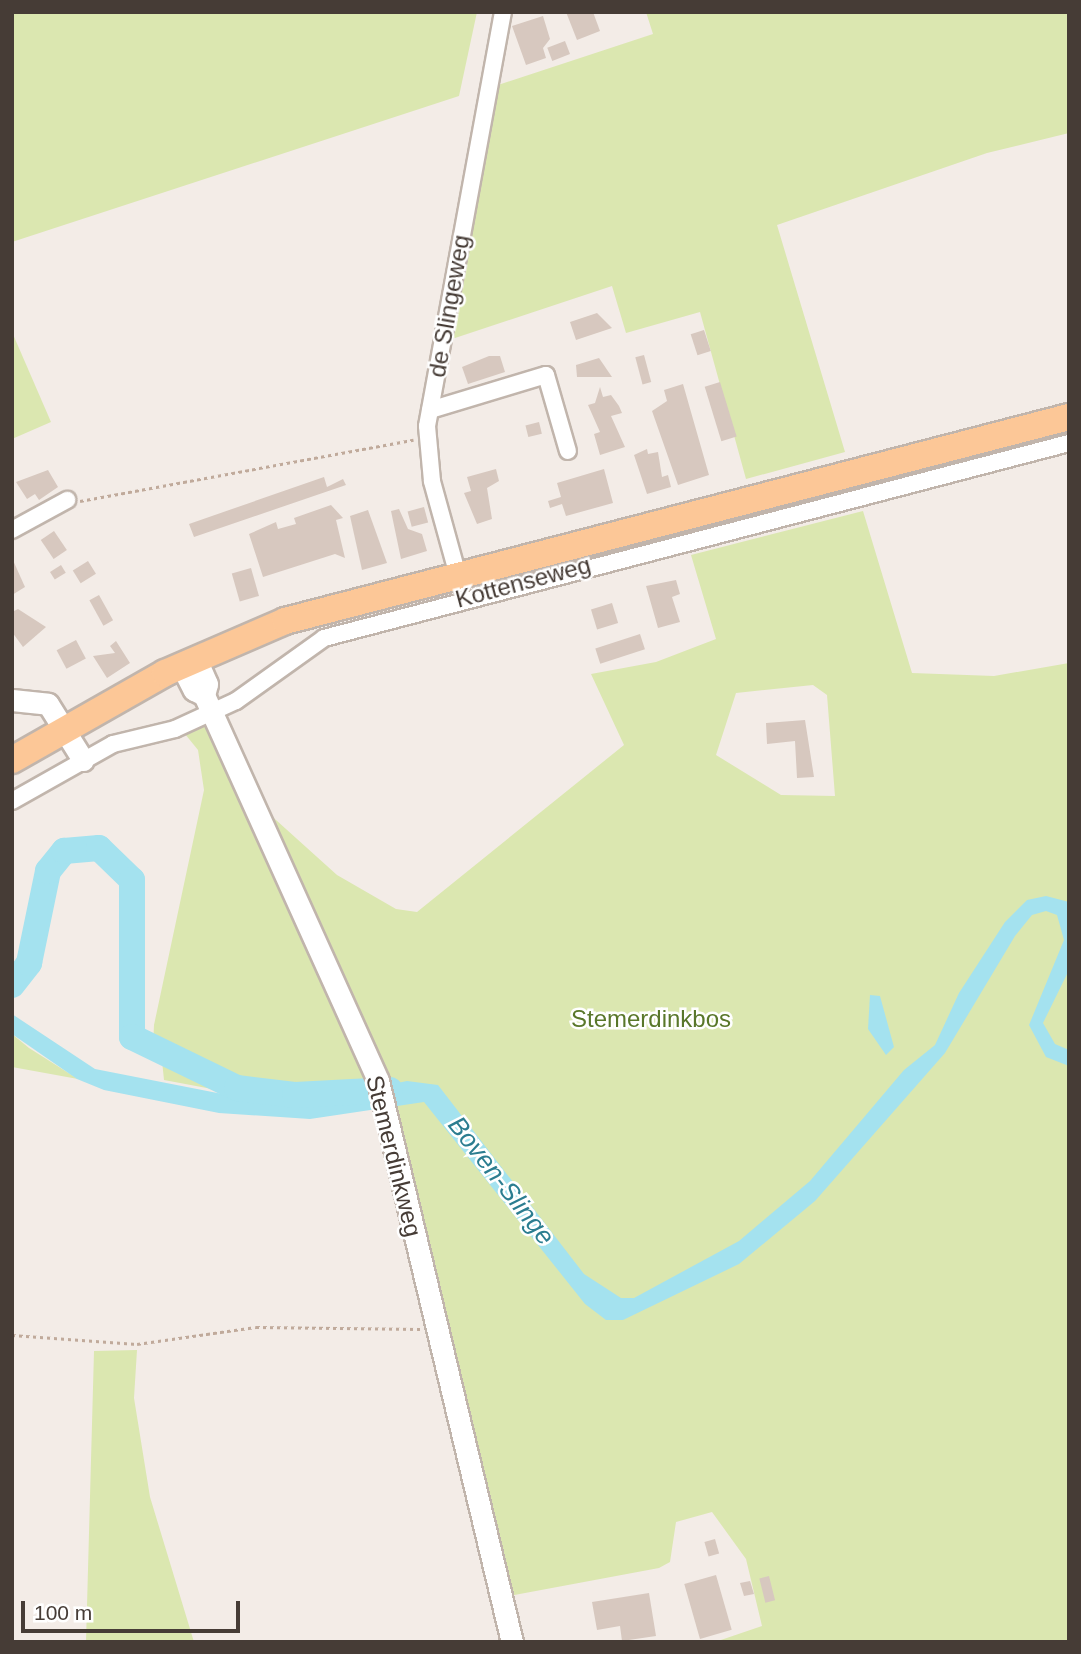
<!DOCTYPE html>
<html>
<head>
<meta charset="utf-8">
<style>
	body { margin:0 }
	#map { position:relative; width:1081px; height:1654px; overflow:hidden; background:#f3ece7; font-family:Helvetica,sans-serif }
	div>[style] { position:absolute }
	.green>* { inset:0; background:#dbe7b0 }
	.water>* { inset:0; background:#a4e2ef }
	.river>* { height:26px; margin:-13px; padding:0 13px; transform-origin:13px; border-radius:13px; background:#a4e2ef }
	.building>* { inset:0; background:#d7c8bf; transform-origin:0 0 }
	.path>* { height:2.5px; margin-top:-1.25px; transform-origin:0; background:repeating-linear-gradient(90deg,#c0aa9b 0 3.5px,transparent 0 7px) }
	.roads { filter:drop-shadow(2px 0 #c1b5ac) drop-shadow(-2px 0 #c1b5ac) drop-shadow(0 2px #c1b5ac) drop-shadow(0 -2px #c1b5ac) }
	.minor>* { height:16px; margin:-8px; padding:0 8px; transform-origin:8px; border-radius:8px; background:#fff }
	.tertiary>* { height:21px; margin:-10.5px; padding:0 10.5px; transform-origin:10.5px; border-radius:10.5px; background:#fff }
	.primary>* { height:26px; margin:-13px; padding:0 13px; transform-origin:13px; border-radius:13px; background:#fcc797 }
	span { translate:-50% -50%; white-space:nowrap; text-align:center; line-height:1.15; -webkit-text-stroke:5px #fff; paint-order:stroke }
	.street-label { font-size:24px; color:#463c36 }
	.park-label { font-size:24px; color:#59772a }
	.water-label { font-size:26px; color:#2b7d90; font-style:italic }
	.frame { position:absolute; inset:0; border:14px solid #463c36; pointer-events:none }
	.scale { position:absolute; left:21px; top:1601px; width:219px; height:32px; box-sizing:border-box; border:4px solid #463c36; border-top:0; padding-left:9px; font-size:21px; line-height:24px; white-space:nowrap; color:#463c36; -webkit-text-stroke:5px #fff; paint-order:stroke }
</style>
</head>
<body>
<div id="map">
	<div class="green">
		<div style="clip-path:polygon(12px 12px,477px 12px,459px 96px,12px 242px)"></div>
		<div style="clip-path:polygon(646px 12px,1069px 12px,1069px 133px,987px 153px,777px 225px,845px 452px,746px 479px,700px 312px,626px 333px,612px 286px,449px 340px,498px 85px,653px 34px)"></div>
		<div style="clip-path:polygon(12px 332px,51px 422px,12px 439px)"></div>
		<div style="clip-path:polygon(evenodd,863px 511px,912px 673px,994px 676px,1069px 663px,1069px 1642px,715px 1642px,762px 1626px,746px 1559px,712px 1512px,676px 1522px,670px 1562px,659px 1568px,509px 1596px,403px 1132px,391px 1127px,384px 1085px,266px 811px,337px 875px,396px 909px,417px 912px,624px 745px,591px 674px,656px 662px,716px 639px,691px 555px,863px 511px,813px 685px,827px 695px,835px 796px,781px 795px,716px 755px,736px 693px,813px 685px)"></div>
		<div style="clip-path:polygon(207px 724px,363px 1062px,371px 1088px,281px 1102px,164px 1080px,161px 1051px,153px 1046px,154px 1025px,204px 790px,198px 750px,185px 734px)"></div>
		<div style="clip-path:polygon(12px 1034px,29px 1048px,78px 1079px,12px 1067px)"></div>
		<div style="clip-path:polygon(137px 1350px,134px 1398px,150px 1497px,194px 1642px,86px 1642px,94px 1351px)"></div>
	</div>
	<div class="water">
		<div style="clip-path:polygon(1046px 896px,1069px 902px,1069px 970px,1043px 1023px,1055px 1044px,1069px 1050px,1069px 1066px,1046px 1057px,1029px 1025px,1064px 940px,1057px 915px,1046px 911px,1032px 915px,1015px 936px,945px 1053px,815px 1201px,739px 1264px,623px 1320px,606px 1320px,585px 1304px,424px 1102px,310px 1119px,219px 1113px,104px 1090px,77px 1079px,12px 1034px,12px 1014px,95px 1069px,248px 1099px,318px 1099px,407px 1081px,438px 1085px,584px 1274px,621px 1298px,634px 1298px,739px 1241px,810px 1181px,904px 1070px,935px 1045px,959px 993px,1005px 922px,1027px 900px)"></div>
		<div style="clip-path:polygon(870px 995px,880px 996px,894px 1047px,886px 1055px,868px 1029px)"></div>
	</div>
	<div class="river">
		<div style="left:12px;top:985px;width:28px;rotate:-52deg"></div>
		<div style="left:29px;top:963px;width:94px;rotate:-78.3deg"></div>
		<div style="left:48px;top:871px;width:26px;rotate:-51deg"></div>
		<div style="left:64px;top:851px;width:35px;rotate:-5deg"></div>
		<div style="left:99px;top:848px;width:46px;rotate:44.1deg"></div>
		<div style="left:132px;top:880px;width:157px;rotate:90deg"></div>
		<div style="left:132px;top:1037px;width:117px;rotate:25.9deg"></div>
		<div style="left:237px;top:1088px;width:58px;rotate:6.9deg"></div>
		<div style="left:295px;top:1095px;width:95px;rotate:-3deg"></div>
	</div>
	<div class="building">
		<div style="clip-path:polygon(566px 12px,593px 12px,600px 31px,577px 40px)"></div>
		<div style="clip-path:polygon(543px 16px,550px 39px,543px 48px,546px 58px,526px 65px,512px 26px)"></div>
		<div style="left:565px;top:41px;width:14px;height:19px;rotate:69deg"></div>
		<div style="clip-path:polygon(597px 313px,612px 328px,576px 340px,570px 322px)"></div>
		<div style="left:704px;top:330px;width:22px;height:14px;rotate:72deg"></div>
		<div style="left:644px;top:355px;width:28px;height:9px;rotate:75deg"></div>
		<div style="clip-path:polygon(489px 356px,500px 356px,505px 372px,468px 384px,462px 367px)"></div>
		<div style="clip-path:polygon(599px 358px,612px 377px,577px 377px,576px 365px)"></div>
		<div style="left:720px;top:382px;width:57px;height:16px;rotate:73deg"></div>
		<div style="clip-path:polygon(683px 384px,709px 475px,678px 485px,652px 411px,667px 401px,664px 390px)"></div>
		<div style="clip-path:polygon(600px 387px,603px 397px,611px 395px,619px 406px,622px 413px,611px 416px,625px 447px,600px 455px,594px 434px,600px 432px,588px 405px,595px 403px)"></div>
		<div style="left:539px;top:422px;width:12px;height:14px;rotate:76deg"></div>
		<div style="clip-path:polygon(647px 449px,648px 454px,658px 452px,662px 477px,668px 475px,671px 487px,647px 494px,634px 455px)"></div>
		<div style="clip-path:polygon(496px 469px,499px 481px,487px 488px,492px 519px,477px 524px,464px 493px,471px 491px,467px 477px)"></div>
		<div style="clip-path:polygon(604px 469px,613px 503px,566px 516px,562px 504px,550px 508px,548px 501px,561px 497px,557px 483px)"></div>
		<div style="clip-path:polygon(48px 470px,58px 487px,39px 500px,35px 494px,27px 499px,16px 482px)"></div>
		<div style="clip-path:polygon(324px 477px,327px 487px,343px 479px,346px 485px,194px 537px,189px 524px)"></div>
		<div style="clip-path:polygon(331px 505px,343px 518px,336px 520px,345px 558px,335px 554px,263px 577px,249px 534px,276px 522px,278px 529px,296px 524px,294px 518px)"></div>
		<div style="left:424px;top:507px;width:16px;height:17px;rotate:75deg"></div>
		<div style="clip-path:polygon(399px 509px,408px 529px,422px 534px,427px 551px,401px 559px,391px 511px)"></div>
		<div style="clip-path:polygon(368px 510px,387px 563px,362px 570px,350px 516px)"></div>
		<div style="left:54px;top:531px;width:23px;height:16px;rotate:56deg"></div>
		<div style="clip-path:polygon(12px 558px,25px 587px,12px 595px)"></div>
		<div style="left:88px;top:561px;width:15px;height:18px;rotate:58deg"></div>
		<div style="left:61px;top:565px;width:9px;height:13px;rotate:58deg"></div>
		<div style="left:251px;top:568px;width:29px;height:20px;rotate:74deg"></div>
		<div style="clip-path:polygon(676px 580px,680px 594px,672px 597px,680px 622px,658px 628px,646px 586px)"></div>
		<div style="left:99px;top:595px;width:29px;height:11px;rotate:61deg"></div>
		<div style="left:612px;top:603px;width:21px;height:22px;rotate:73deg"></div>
		<div style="clip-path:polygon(18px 609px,46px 627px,23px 647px,12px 632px,12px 612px)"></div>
		<div style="left:640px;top:634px;width:16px;height:47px;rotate:72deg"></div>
		<div style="left:76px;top:640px;width:21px;height:22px;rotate:62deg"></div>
		<div style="clip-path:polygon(116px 641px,130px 663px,107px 678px,93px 656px,115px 653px,110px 646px)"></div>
		<div style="clip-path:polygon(805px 720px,814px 777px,797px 778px,795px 741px,767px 744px,766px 723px)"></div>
		<div style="left:715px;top:1539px;width:15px;height:11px;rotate:74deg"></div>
		<div style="left:716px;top:1575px;width:57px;height:33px;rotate:74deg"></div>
		<div style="left:769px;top:1576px;width:25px;height:10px;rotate:76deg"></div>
		<div style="clip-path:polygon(750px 1581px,754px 1594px,744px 1596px,740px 1583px)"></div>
		<div style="clip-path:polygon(649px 1593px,656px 1636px,622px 1641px,620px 1626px,597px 1630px,592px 1602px)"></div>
	</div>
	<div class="path">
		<div style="left:80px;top:501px;width:339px;rotate:-10.4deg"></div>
		<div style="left:12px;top:1335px;width:125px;rotate:4.1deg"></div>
		<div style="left:137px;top:1344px;width:120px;rotate:-8.1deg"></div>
		<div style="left:256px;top:1327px;width:164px;rotate:0.7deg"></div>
	</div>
	<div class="roads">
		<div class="minor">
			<div style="left:430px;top:410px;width:121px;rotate:-16.8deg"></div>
			<div style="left:546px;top:375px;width:79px;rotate:73.9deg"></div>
			<div style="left:12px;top:530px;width:63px;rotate:-28.6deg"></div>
			<div style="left:460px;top:583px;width:106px;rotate:-105.4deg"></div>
			<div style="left:432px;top:481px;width:55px;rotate:-95.2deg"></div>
			<div style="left:427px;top:426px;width:421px;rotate:-79.6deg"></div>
			<div style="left:12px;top:801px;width:116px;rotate:-29.4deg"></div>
			<div style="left:113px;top:744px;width:64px;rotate:-13.6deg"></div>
			<div style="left:175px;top:729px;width:67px;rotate:-24.7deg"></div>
			<div style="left:236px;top:701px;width:108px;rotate:-35.6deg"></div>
			<div style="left:324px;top:638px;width:770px;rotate:-14.67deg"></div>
		</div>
		<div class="tertiary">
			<div style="left:196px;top:659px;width:27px;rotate:66deg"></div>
			<div style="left:207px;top:684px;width:11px;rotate:105deg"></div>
			<div style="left:204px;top:695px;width:423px;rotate:65.7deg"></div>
			<div style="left:378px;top:1081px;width:577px;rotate:76.57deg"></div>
			<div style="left:181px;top:665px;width:28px;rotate:63deg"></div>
			<div style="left:194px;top:690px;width:11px;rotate:27deg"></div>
			<div style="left:12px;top:700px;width:36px;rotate:6deg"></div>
			<div style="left:48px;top:704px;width:66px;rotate:58deg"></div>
		</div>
		<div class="primary">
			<div style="left:12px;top:760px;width:176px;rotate:-29.6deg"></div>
			<div style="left:165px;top:673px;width:131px;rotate:-23.4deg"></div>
			<div style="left:285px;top:621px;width:810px;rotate:-14.59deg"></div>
		</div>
	</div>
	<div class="street-label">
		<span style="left:449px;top:306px;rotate:-80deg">de Slingeweg</span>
		<span style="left:523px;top:582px;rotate:-15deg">Kottenseweg</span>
		<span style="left:394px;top:1156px;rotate:76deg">Stemerdinkweg</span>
	</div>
	<div class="park-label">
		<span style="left:651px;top:1019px">Stemerdinkbos</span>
	</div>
	<div class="water-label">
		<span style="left:501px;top:1181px;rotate:52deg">Boven-Slinge</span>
	</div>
	<div class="frame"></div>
	<div class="scale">100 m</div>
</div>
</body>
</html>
